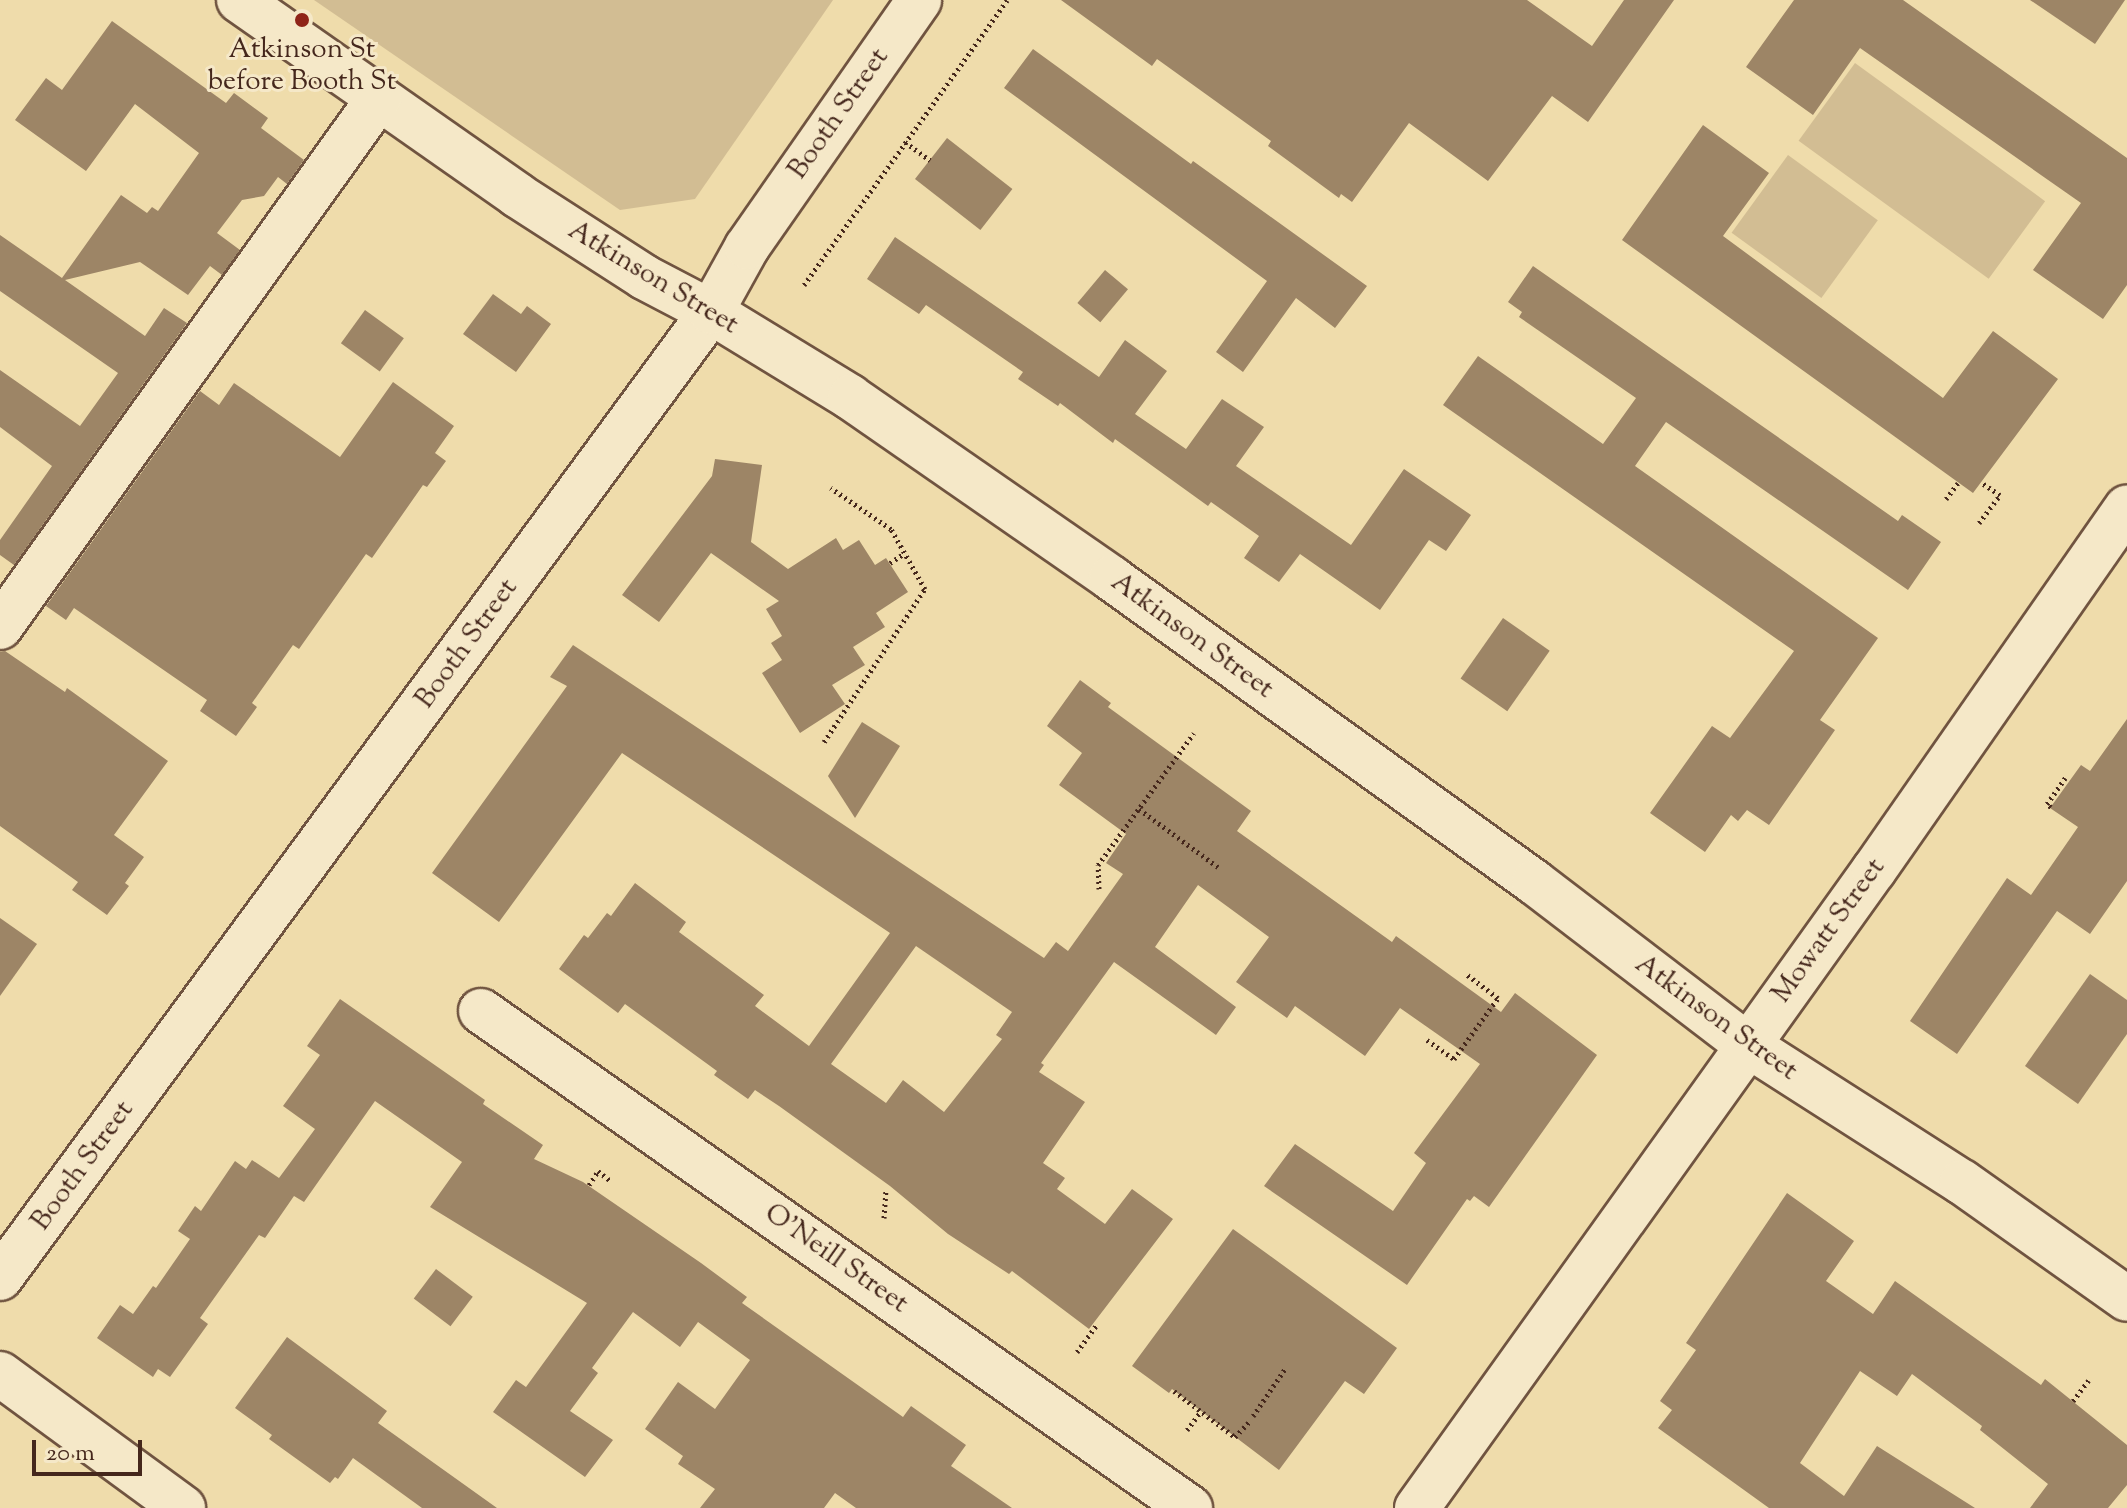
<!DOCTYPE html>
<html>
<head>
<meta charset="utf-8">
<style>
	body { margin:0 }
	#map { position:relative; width:2127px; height:1508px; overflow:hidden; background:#efdcab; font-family:"Sorts Mill Goudy",serif }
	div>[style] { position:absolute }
	.green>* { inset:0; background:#d2bd93; transform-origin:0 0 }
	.building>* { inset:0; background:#9d8566; transform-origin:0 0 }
	.path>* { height:5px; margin-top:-2.5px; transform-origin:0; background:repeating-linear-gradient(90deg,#45271c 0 2px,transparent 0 6px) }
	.roads { filter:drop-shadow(2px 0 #705440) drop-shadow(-2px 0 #705440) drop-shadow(0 2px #705440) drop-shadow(0 -2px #705440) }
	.minor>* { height:44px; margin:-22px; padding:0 22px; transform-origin:22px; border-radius:22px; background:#f5e8c8 }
	.dots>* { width:22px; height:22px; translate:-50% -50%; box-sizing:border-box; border:4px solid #f5e8c8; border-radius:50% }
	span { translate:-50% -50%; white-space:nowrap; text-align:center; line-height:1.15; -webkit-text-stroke:6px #f5e8c8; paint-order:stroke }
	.poi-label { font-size:28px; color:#45271c }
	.street-label { font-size:28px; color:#45271c }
	.scale { position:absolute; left:32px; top:1440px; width:110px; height:36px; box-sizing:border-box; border:4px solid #45271c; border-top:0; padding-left:10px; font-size:24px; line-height:28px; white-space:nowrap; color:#45271c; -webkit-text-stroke:6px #f5e8c8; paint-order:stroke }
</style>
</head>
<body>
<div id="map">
	<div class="green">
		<div style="clip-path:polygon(314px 0,833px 0,695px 199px,620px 210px)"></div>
		<div style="left:1855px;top:63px;width:235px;height:96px;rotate:36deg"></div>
		<div style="left:1788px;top:155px;width:111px;height:96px;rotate:36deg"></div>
	</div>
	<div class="building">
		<div style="clip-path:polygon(1061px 0,1527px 0,1592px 46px,1624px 0,1674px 0,1588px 122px,1552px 96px,1488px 181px,1409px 123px,1352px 202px,1341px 194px,1339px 198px,1268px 146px,1271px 141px,1157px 59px,1152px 66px)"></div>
		<div style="clip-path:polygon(1794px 0,1903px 0,2127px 158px,2127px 285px,2103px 319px,2033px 270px,2081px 203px,1860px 48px,1813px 115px,1746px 67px)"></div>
		<div style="clip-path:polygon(2030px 0,2125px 0,2095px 44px)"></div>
		<div style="clip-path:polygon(112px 21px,226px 103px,234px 93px,268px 118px,261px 128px,304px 160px,287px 184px,278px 177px,264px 196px,242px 200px,217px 233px,240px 250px,222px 275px,210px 266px,188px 295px,140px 262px,65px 280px,145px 336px,164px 308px,187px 323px,14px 565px,0 555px,0 540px,52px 466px,0 427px,0 370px,80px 426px,118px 373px,0 291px,0 235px,62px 278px,121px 195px,147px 213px,152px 207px,158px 211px,199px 153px,135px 104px,86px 171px,15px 120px,46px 78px,62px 90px)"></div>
		<div style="clip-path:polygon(1033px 49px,1191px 164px,1193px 161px,1367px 286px,1335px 328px,1296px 298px,1243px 372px,1216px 352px,1267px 281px,1004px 88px)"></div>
		<div style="clip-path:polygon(1703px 125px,1769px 173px,1723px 236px,1943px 398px,1993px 331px,2058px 379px,1973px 493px,1622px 240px)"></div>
		<div style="left:947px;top:138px;width:83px;height:52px;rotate:38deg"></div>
		<div style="clip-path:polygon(895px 237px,1099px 377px,1125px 340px,1167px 371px,1135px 414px,1186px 449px,1222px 399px,1264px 427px,1236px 466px,1351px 545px,1404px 469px,1471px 515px,1446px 551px,1429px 540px,1380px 610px,1300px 554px,1279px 582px,1244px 558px,1259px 536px,1211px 502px,1208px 506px,1115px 439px,1113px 443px,1060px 403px,1058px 406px,1018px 379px,1023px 372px,926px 305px,919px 314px,867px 279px)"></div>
		<div style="clip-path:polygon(1533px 266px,1898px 521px,1902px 515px,1941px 542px,1908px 590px,1666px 422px,1635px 466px,1878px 638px,1820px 720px,1835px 730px,1769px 825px,1747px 810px,1738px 821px,1731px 815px,1705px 852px,1650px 813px,1712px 726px,1730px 738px,1794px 651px,1443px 405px,1478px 356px,1603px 444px,1636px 398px,1519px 317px,1522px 312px,1508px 302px)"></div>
		<div style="left:1105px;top:270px;width:30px;height:43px;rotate:40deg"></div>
		<div style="clip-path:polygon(493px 294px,521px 314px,527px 306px,551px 324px,516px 372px,463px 334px)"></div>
		<div style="left:365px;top:310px;width:48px;height:41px;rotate:36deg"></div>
		<div style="clip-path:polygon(393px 382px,454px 426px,435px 453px,446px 461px,427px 487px,423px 485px,372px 558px,366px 554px,299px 649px,293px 645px,252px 703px,257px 707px,236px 736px,200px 711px,207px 700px,74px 608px,66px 620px,46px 606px,200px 391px,219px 405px,234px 383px,340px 457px)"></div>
		<div style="clip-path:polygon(715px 459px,762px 465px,751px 542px,788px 569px,836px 538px,843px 550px,859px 540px,875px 565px,886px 558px,908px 592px,876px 613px,885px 627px,853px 647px,865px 665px,832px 685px,845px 704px,800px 733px,762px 673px,782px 660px,771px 643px,782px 636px,766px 609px,779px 601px,711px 553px,659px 622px,622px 595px,712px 476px)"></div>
		<div style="left:1503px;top:618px;width:57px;height:74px;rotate:35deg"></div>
		<div style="clip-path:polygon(evenodd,573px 645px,1044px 958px,1056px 942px,1068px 951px,1123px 874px,1106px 863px,1126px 834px,1059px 785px,1082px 753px,1047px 726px,1080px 680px,1111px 703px,1108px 707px,1251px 811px,1237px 831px,1392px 942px,1396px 936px,1501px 1012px,1515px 993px,1597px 1055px,1489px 1207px,1474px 1196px,1470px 1201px,1467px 1199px,1407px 1285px,1264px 1186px,1295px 1144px,1393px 1211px,1426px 1163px,1414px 1153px,1480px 1064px,1400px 1008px,1365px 1056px,1295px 1006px,1287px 1018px,1236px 982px,1269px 937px,1198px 885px,1155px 947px,1236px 1007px,1216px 1035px,1114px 962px,1041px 1063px,1044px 1065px,1039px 1072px,1085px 1102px,1043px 1163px,1065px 1178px,1057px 1189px,1105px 1224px,1132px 1189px,1173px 1219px,1089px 1329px,1012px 1271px,1009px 1274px,948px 1234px,890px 1186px,779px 1106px,755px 1090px,748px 1099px,714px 1075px,717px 1071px,625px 1004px,618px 1013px,559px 969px,584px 935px,588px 938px,607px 913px,611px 916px,635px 883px,686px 922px,679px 932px,764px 995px,755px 1006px,809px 1046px,890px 933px,622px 753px,499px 922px,432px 873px,567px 686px,550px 677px,573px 645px,916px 946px,1012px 1012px,996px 1035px,1002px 1039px,944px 1112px,903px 1080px,886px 1103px,831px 1064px,916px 946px)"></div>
		<div style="clip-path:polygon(5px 651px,65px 692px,67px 688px,168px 761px,114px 835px,144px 857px,125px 883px,129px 886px,107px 915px,72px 890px,78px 882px,0 826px,0 652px)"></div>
		<div style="clip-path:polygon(2127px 719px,2127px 881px,2090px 934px,2057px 911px,1957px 1054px,1910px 1021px,2007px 878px,2031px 895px,2078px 827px,2050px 808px,2081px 765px,2090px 771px)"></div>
		<div style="clip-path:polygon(862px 722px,900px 746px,855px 818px,828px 776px)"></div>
		<div style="clip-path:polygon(0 918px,37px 944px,0 996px)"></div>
		<div style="clip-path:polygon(2090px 974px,2127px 1000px,2127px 1034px,2078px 1104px,2025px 1066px)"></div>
		<div style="clip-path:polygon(340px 999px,485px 1100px,483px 1104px,543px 1145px,534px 1159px,583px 1182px,701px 1263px,747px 1297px,742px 1303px,903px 1417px,911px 1406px,966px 1445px,951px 1466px,1012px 1508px,856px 1508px,835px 1493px,824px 1508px,700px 1508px,715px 1489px,678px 1464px,683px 1456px,645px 1429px,678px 1382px,715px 1409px,750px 1360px,698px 1322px,680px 1347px,633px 1312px,592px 1368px,598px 1373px,570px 1411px,613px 1440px,585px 1477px,493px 1412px,516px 1380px,526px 1387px,587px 1303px,430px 1207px,462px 1162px,375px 1101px,304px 1202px,294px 1196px,265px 1238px,259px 1235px,200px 1318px,208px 1324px,170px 1377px,158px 1369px,153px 1377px,97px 1338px,120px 1305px,133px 1314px,153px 1286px,156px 1288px,190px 1239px,178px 1231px,195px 1206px,201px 1211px,235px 1161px,246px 1169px,252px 1160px,279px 1178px,315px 1129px,283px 1106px,320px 1055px,307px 1046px)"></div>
		<div style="clip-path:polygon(1787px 1193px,1854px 1241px,1826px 1281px,1873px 1314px,1895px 1281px,2041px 1385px,2045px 1379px,2127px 1445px,2127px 1485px,2108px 1508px,2030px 1508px,2048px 1484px,1980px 1430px,1982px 1426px,1912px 1374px,1897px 1396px,1860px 1371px,1800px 1463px,1844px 1496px,1877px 1446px,1975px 1508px,1769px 1508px,1658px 1428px,1672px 1410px,1660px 1401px,1696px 1350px,1686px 1343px)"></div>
		<div style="clip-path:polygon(1233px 1229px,1397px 1348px,1364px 1394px,1345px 1381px,1279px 1470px,1172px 1389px,1169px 1393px,1132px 1366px)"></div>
		<div style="left:436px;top:1269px;width:46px;height:37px;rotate:37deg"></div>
		<div style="clip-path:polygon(287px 1337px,387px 1411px,378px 1423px,497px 1508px,422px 1508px,353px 1458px,338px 1479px,335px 1477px,330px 1483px,269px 1439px,272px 1435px,235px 1408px)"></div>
	</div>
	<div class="path">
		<div style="left:905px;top:142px;width:31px;rotate:36deg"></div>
		<div style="left:804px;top:285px;width:350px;rotate:-54.5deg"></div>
		<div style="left:1946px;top:499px;width:20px;rotate:-53deg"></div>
		<div style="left:1979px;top:523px;width:35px;rotate:-53deg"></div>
		<div style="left:2000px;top:495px;width:23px;rotate:-146deg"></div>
		<div style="left:890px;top:563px;width:18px;rotate:-34deg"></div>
		<div style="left:824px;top:742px;width:183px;rotate:-56.6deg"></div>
		<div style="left:925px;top:589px;width:69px;rotate:-119.5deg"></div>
		<div style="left:891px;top:529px;width:73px;rotate:-145.7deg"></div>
		<div style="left:2051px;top:807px;width:5px;rotate:-143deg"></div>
		<div style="left:2047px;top:804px;width:32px;rotate:-55deg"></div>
		<div style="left:1139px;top:809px;width:98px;rotate:36.3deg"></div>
		<div style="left:1099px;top:889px;width:24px;rotate:-92deg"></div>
		<div style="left:1098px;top:865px;width:163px;rotate:-54deg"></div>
		<div style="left:1427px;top:1040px;width:33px;rotate:35deg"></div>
		<div style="left:1454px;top:1059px;width:75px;rotate:-54.2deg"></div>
		<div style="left:1498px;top:998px;width:39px;rotate:-143deg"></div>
		<div style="left:589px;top:1185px;width:17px;rotate:-57deg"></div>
		<div style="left:598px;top:1171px;width:16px;rotate:38deg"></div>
		<div style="left:884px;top:1218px;width:27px;rotate:-86deg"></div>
		<div style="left:1077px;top:1352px;width:34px;rotate:-54deg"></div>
		<div style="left:1174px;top:1391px;width:76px;rotate:37deg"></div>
		<div style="left:1235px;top:1437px;width:23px;rotate:-47deg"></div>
		<div style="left:2073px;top:1401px;width:26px;rotate:-53deg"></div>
		<div style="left:1253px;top:1416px;width:57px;rotate:-55.8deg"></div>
		<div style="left:1187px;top:1430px;width:21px;rotate:-53deg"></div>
	</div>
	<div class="roads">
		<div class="minor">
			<div style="left:239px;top:0;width:340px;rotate:35deg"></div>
			<div style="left:517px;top:195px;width:151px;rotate:32.8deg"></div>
			<div style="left:644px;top:277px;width:76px;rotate:27.6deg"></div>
			<div style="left:711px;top:312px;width:163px;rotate:31.4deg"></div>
			<div style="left:850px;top:397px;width:318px;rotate:34.7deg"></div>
			<div style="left:1111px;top:578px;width:521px;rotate:35.7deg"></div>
			<div style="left:1534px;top:882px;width:267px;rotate:37.4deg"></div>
			<div style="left:1746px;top:1044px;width:256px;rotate:32.6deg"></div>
			<div style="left:1962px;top:1182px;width:202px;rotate:35.3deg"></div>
			<div style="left:0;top:627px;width:651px;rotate:-54.38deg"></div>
			<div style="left:481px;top:1011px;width:866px;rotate:35.03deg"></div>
			<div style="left:0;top:1278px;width:1199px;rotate:-53.65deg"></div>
			<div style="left:711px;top:312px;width:74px;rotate:-61deg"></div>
			<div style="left:747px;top:247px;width:301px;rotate:-55.1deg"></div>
			<div style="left:0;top:1374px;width:227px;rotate:36.2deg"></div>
			<div style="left:1417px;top:1508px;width:785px;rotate:-54.39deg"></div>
			<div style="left:1874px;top:870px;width:442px;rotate:-55.1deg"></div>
		</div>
	</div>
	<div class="dots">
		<div style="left:302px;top:20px;background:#8f2418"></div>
	</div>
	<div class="poi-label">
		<span style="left:302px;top:66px">Atkinson St<br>before Booth St</span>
	</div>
	<div class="street-label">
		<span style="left:839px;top:114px;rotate:-55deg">Booth Street</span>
		<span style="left:653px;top:278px;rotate:31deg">Atkinson Street</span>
		<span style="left:1192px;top:636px;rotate:36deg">Atkinson Street</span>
		<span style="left:467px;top:644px;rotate:-54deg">Booth Street</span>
		<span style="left:1829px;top:931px;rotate:-54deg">Mowatt Street</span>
		<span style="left:1716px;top:1018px;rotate:36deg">Atkinson Street</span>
		<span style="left:83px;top:1166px;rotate:-54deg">Booth Street</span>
		<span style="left:836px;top:1259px;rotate:35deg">O'Neill Street</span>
	</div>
	<div class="scale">20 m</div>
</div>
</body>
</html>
